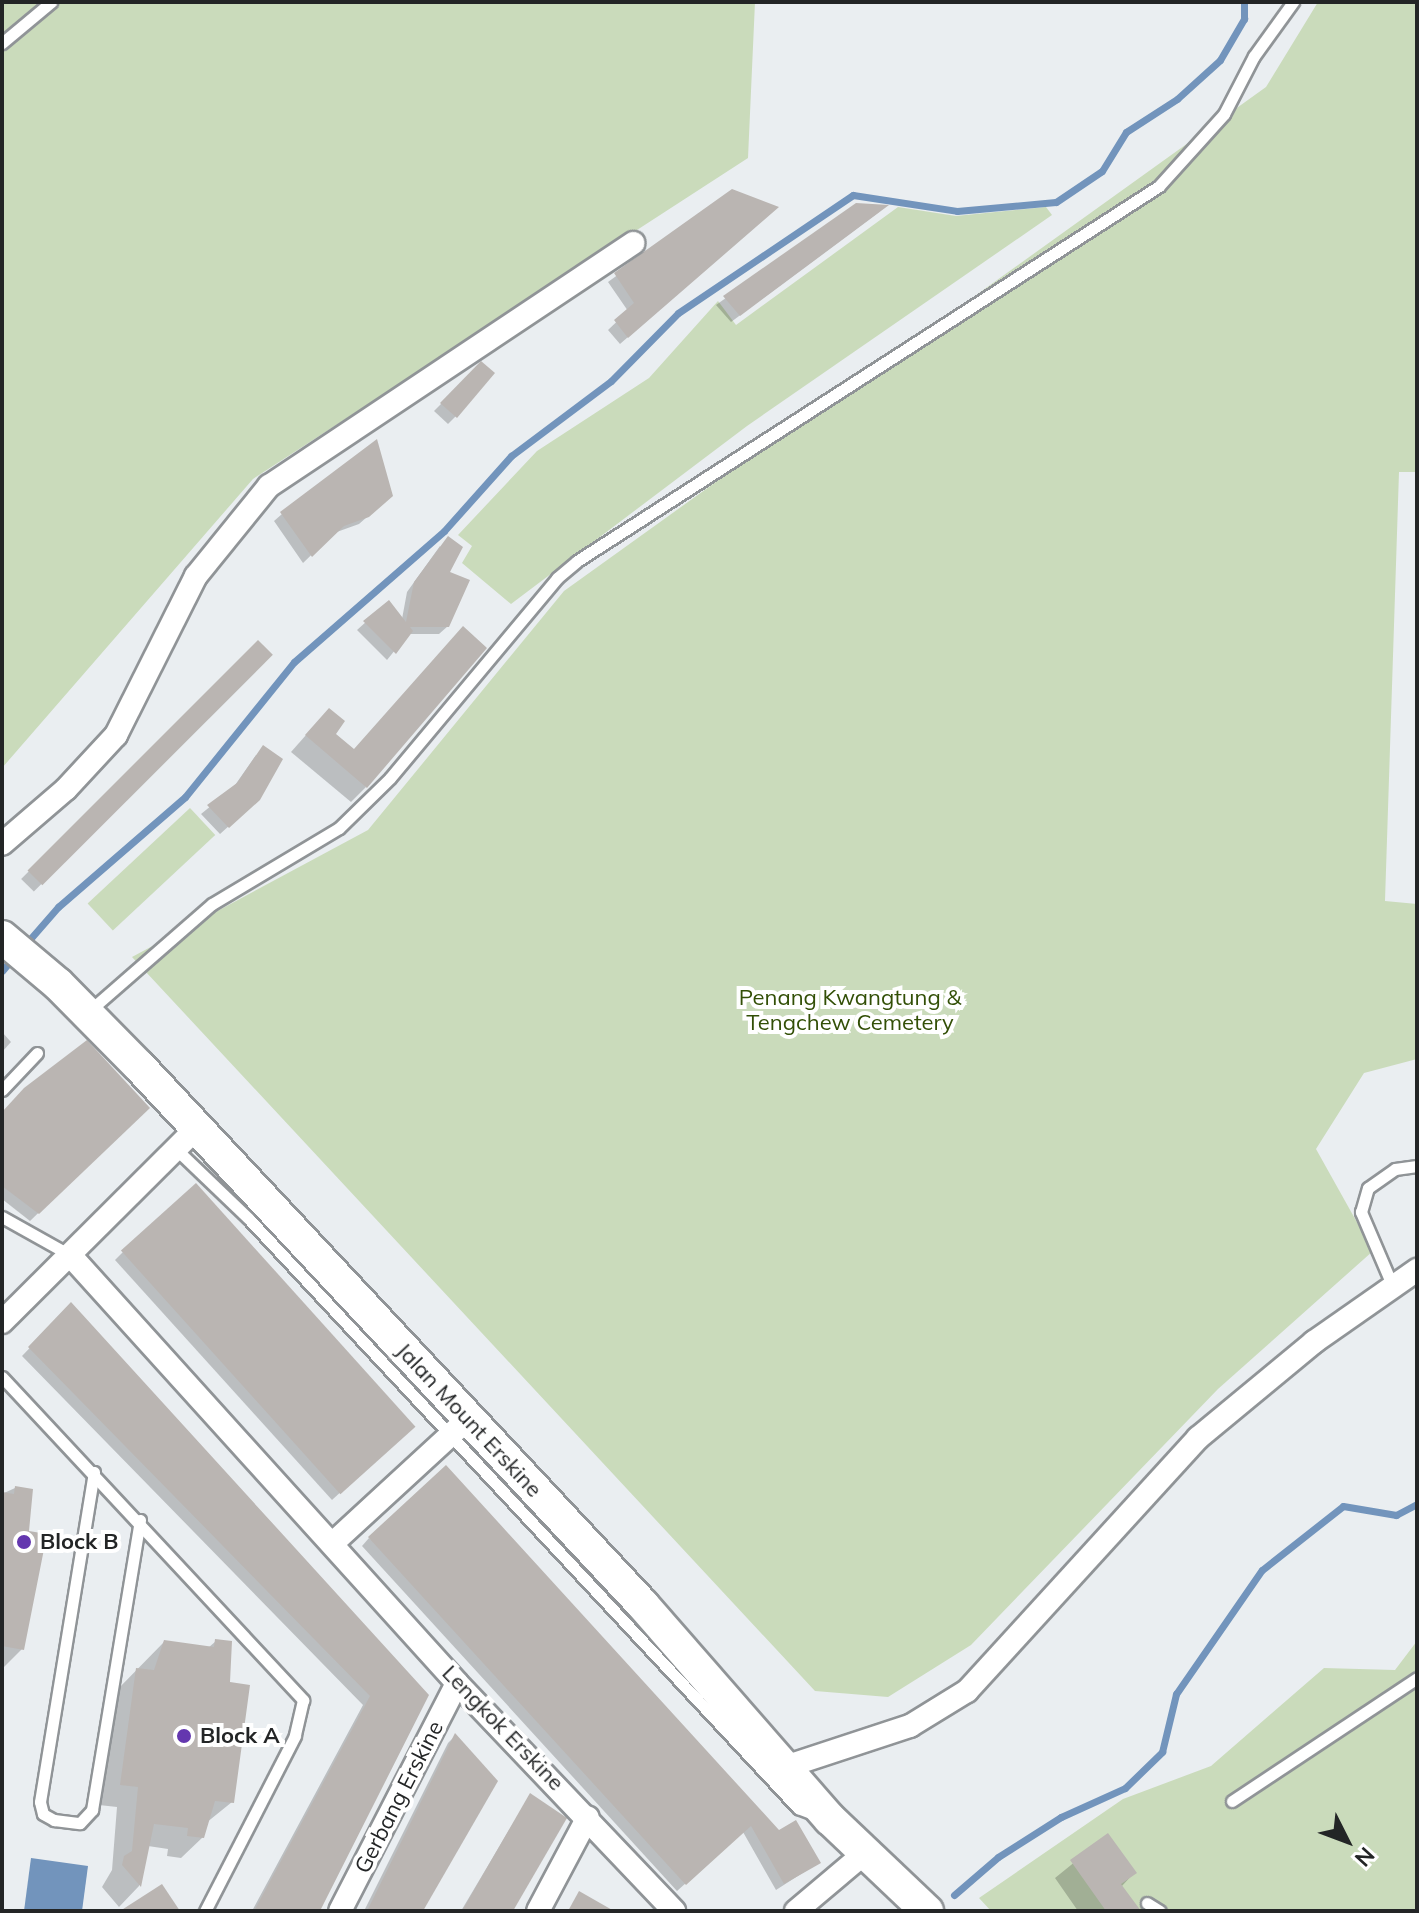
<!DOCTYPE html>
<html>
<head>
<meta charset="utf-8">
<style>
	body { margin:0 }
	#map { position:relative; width:1419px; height:1913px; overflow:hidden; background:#eaeef1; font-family:Mulish,sans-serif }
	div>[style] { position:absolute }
	.green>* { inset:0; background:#cadbbb; transform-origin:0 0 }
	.water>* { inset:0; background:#7294bc }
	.shadow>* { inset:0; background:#0003; transform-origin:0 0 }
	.stream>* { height:7px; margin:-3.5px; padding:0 3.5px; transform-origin:3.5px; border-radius:3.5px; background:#7294bc }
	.building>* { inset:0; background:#bab5b2; transform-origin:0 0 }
	.roads { filter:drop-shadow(2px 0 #909497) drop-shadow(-2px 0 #909497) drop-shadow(0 2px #909497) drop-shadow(0 -2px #909497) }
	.service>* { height:11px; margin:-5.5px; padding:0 5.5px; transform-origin:5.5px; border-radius:5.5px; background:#fff }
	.minor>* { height:22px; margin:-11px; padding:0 11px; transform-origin:11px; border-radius:11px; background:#fff }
	.secondary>* { height:32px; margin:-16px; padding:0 16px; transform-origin:16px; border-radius:16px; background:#fff }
	.dots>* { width:22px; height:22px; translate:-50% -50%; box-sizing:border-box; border:4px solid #fff; border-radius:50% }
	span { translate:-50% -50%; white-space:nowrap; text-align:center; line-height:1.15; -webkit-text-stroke:8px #fff; paint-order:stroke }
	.park-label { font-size:22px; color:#324f06 }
	.street-label { font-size:22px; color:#232526 }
	.poi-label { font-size:22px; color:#232526; font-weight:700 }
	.left { translate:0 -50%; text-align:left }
	.frame { position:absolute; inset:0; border:4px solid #232526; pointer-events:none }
	.north { position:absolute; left:1307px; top:1801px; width:80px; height:80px; -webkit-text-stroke:6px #fff; paint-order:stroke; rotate:132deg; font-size:22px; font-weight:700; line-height:32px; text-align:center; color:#232526 }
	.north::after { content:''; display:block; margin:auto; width:28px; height:36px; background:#232526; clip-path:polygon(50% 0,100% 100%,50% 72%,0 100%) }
</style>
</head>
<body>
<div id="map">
	<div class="green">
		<div style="clip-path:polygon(2px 2px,755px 2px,748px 158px,253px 479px,2px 768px)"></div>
		<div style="clip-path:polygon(1318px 2px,1417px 2px,1417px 472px,1399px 472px,1385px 901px,1417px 904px,1417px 1059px,1364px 1073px,1316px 1149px,1373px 1251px,1218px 1389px,971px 1645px,888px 1697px,815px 1691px,132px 957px,368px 830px,564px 591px,1266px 87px)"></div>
		<div style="clip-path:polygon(898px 207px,956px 216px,1046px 207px,1052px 215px,747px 426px,511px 604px,462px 563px,472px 546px,458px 535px,537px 451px,649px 378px,718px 301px,736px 325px)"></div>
		<div style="left:190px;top:808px;width:37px;height:140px;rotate:47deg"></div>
		<div style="clip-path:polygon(1417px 1641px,1417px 1911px,991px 1911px,979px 1898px,1123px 1799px,1211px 1766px,1324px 1668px,1395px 1670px)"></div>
	</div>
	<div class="water">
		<div style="clip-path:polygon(31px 1858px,88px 1866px,82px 1911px,24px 1911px)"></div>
	</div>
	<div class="shadow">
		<div style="clip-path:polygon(733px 191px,768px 215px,620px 344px,608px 330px,628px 311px,608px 282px)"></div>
		<div style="clip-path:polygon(856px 205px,879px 212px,731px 322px,716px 305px)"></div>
		<div style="clip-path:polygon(481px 364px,456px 416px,448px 424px,434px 411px)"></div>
		<div style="clip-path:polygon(383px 503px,359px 524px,334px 533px,303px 563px,274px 521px,282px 514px)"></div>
		<div style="clip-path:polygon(440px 546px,448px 573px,448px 626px,439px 634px,408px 634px,387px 660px,357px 630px,388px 602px,402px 619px,407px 592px)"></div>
		<div style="left:258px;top:642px;width:18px;height:335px;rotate:45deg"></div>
		<div style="clip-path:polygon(314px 726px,333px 734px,366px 787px,351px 802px,291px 752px)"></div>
		<div style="clip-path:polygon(256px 755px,250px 807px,220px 834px,201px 814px,233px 788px)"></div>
		<div style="clip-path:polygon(2px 1032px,11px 1042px,2px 1052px)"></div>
		<div style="clip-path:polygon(147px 1108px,30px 1221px,2px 1199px,2px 1114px)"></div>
		<div style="clip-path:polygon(123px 1252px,405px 1433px,332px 1500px,115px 1260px)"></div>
		<div style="clip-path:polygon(71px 1305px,427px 1695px,317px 1911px,252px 1911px,363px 1705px,22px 1356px)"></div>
		<div style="clip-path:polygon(15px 1488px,22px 1649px,2px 1669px,2px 1494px)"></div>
		<div style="clip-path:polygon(369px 1538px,779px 1832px,818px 1863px,776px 1890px,743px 1832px,677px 1891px,362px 1546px)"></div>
		<div style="clip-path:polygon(216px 1641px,228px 1684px,232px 1802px,206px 1823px,203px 1837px,181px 1858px,167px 1856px,168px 1849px,148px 1846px,139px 1886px,119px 1907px,102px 1887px,112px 1870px,117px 1807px,99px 1805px,116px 1691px,164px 1642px,208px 1648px)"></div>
		<div style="clip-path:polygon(455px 1736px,421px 1911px,364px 1911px,448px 1743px)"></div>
		<div style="clip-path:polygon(530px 1795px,564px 1819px,511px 1911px,461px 1911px)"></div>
		<div style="clip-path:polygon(1108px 1835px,1135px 1872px,1121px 1887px,1138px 1911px,1078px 1911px,1055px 1878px)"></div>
	</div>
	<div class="stream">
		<div style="left:24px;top:946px;width:52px;rotate:-48.9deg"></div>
		<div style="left:58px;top:907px;width:168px;rotate:-40.9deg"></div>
		<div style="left:185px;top:797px;width:174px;rotate:-51.1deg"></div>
		<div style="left:294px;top:662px;width:199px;rotate:-41.1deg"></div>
		<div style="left:444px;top:531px;width:101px;rotate:-48.2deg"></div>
		<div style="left:511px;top:456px;width:125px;rotate:-36.9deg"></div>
		<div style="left:611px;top:381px;width:95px;rotate:-45.4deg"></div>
		<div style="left:678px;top:313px;width:211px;rotate:-34deg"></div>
		<div style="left:853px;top:195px;width:105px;rotate:8.7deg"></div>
		<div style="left:957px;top:211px;width:99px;rotate:-5.2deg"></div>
		<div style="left:1056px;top:202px;width:55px;rotate:-34deg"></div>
		<div style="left:1102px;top:171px;width:46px;rotate:-58.4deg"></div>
		<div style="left:1126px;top:132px;width:61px;rotate:-32.9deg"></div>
		<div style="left:1177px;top:99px;width:58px;rotate:-42.2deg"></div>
		<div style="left:1220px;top:60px;width:48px;rotate:-59.7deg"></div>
		<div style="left:1244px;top:19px;width:17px;rotate:-90deg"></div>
		<div style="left:2px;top:971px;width:17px;rotate:-50deg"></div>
		<div style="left:954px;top:1895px;width:58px;rotate:-40.8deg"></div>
		<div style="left:998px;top:1857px;width:75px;rotate:-32.4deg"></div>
		<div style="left:1061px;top:1817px;width:70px;rotate:-24.4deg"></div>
		<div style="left:1125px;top:1788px;width:52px;rotate:-44.2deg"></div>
		<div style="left:1162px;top:1752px;width:60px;rotate:-76.4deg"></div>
		<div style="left:1176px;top:1694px;width:151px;rotate:-55.3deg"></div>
		<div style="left:1262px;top:1570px;width:103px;rotate:-38.3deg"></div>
		<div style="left:1343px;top:1506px;width:54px;rotate:9.6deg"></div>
		<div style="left:1396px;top:1515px;width:24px;rotate:-28deg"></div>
	</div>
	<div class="building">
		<div style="clip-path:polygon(732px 189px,779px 207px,628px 338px,614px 320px,634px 303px,614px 273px)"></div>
		<div style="clip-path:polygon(856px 203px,889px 205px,740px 316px,723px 296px)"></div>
		<div style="clip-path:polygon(481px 361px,495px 373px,457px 418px,440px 403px)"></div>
		<div style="clip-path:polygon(377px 439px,393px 496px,369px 517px,344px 526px,312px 557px,280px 512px)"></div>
		<div style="clip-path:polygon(448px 536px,463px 547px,450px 572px,470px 580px,449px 627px,410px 627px,413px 631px,396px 654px,363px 621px,389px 600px,406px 622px,414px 582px)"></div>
		<div style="clip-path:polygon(463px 626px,487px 648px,367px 788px,305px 735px,329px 708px,345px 721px,336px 734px,354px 749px)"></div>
		<div style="left:258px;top:640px;width:21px;height:326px;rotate:45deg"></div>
		<div style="clip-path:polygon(263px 745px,283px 759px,260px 800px,229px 828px,207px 805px,237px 783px)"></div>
		<div style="clip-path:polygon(87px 1040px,150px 1108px,39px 1214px,2px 1186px,2px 1112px,24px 1088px)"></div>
		<div style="left:196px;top:1183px;width:328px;height:101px;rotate:48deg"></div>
		<div style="clip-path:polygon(71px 1302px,429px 1695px,320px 1911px,254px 1911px,370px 1696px,28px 1347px)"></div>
		<div style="clip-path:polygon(446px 1465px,779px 1830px,796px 1820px,821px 1863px,784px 1884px,751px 1826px,686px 1885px,368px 1537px)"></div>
		<div style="clip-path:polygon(15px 1486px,33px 1489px,29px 1531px,47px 1534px,24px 1650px,2px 1646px,2px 1492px,14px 1494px)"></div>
		<div style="clip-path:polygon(215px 1639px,232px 1641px,230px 1682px,250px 1685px,234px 1803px,215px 1801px,204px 1838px,187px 1836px,188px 1828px,154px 1824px,141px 1887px,122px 1865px,124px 1856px,132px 1851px,138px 1787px,120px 1785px,136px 1668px,154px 1670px,164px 1640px,214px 1647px)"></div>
		<div style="clip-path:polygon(455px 1733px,498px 1781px,423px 1911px,367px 1911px)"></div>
		<div style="clip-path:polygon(530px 1793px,567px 1818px,513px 1911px,462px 1911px)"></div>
		<div style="clip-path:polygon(1108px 1833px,1137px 1873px,1121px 1884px,1141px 1911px,1106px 1911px,1070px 1860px)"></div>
		<div style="clip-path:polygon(162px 1884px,180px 1911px,120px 1911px)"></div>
		<div style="clip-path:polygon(579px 1891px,614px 1911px,568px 1911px)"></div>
	</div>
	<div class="roads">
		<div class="service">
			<div style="left:2px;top:43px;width:64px;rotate:-39.9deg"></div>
			<div style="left:88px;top:1012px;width:164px;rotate:-41.1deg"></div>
			<div style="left:212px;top:904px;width:148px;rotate:-30.9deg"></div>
			<div style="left:339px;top:828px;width:71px;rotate:-44.4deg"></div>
			<div style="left:390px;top:778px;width:261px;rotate:-50.1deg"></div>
			<div style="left:557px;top:578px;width:26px;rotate:-40deg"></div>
			<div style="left:577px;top:561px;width:692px;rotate:-32.79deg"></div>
			<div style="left:1159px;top:186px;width:97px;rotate:-47.9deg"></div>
			<div style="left:1224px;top:114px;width:65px;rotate:-62.7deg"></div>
			<div style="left:1254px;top:56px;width:67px;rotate:-54.2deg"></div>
			<div style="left:2px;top:1090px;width:51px;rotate:-46.6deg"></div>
			<div style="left:176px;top:1149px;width:100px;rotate:43.8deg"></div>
			<div style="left:248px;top:1218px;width:807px;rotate:47.01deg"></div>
			<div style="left:798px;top:1808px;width:17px;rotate:21deg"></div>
			<div style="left:2px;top:1217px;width:78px;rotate:29.2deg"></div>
			<div style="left:1393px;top:1287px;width:82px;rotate:-113.1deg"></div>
			<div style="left:1361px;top:1212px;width:25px;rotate:-74deg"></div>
			<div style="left:1368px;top:1188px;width:33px;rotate:-35deg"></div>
			<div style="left:1395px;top:1169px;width:22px;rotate:-8deg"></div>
			<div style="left:2px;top:1377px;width:442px;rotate:47deg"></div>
			<div style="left:303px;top:1700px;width:37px;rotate:103deg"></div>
			<div style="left:295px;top:1736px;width:197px;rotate:117.2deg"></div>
			<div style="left:94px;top:1472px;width:334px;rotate:99.3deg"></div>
			<div style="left:40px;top:1802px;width:12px;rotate:76deg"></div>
			<div style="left:43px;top:1814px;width:13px;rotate:29deg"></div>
			<div style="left:54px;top:1820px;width:26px;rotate:7deg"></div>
			<div style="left:80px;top:1823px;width:18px;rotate:-47deg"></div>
			<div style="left:92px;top:1810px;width:294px;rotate:-80.6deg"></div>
			<div style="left:1232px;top:1801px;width:222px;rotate:-33.6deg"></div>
			<div style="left:1147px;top:1903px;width:15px;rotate:32deg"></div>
		</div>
		<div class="minor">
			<div style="left:2px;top:844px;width:84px;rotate:-40.7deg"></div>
			<div style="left:66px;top:789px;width:74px;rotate:-47.2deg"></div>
			<div style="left:116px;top:735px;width:178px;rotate:-63.3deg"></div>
			<div style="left:196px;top:576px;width:116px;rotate:-51deg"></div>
			<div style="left:269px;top:486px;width:438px;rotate:-33.7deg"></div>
			<div style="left:70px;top:1255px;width:577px;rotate:47.88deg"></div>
			<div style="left:457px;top:1683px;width:315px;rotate:46.4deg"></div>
			<div style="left:2px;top:1322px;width:275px;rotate:-44.9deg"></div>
			<div style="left:333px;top:1543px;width:183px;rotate:-42.6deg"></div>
			<div style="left:785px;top:1767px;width:132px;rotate:-18.2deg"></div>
			<div style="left:910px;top:1726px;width:67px;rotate:-31.6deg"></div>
			<div style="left:967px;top:1691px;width:343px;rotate:-47.6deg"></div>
			<div style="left:1198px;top:1438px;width:151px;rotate:-39.6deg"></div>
			<div style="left:1314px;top:1342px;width:126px;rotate:-35deg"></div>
			<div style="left:340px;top:1911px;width:256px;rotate:-62.8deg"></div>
			<div style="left:538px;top:1911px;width:106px;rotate:-62deg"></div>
			<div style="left:796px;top:1911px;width:92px;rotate:-40.1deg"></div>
		</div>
		<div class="secondary">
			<div style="left:2px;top:937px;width:73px;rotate:40deg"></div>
			<div style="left:58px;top:984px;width:115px;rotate:45.4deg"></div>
			<div style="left:139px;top:1066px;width:738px;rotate:46.92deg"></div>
			<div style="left:643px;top:1605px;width:284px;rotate:48.9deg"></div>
			<div style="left:830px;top:1819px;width:134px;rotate:43.5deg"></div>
		</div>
	</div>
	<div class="dots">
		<div style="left:24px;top:1542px;background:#6437af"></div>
		<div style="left:184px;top:1736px;background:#6437af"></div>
	</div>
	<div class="park-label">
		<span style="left:850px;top:1010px">Penang Kwangtung &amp;<br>Tengchew Cemetery</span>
	</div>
	<div class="street-label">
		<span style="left:469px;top:1420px;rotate:47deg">Jalan Mount Erskine</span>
		<span style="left:503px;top:1728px;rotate:46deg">Lengkok Erskine</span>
		<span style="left:399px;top:1797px;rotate:-63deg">Gerbang Erskine</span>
	</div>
	<div class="poi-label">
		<span class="left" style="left:40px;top:1542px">Block B</span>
		<span class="left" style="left:200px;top:1736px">Block A</span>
	</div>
	<div class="frame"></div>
	<div class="north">N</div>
</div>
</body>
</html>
